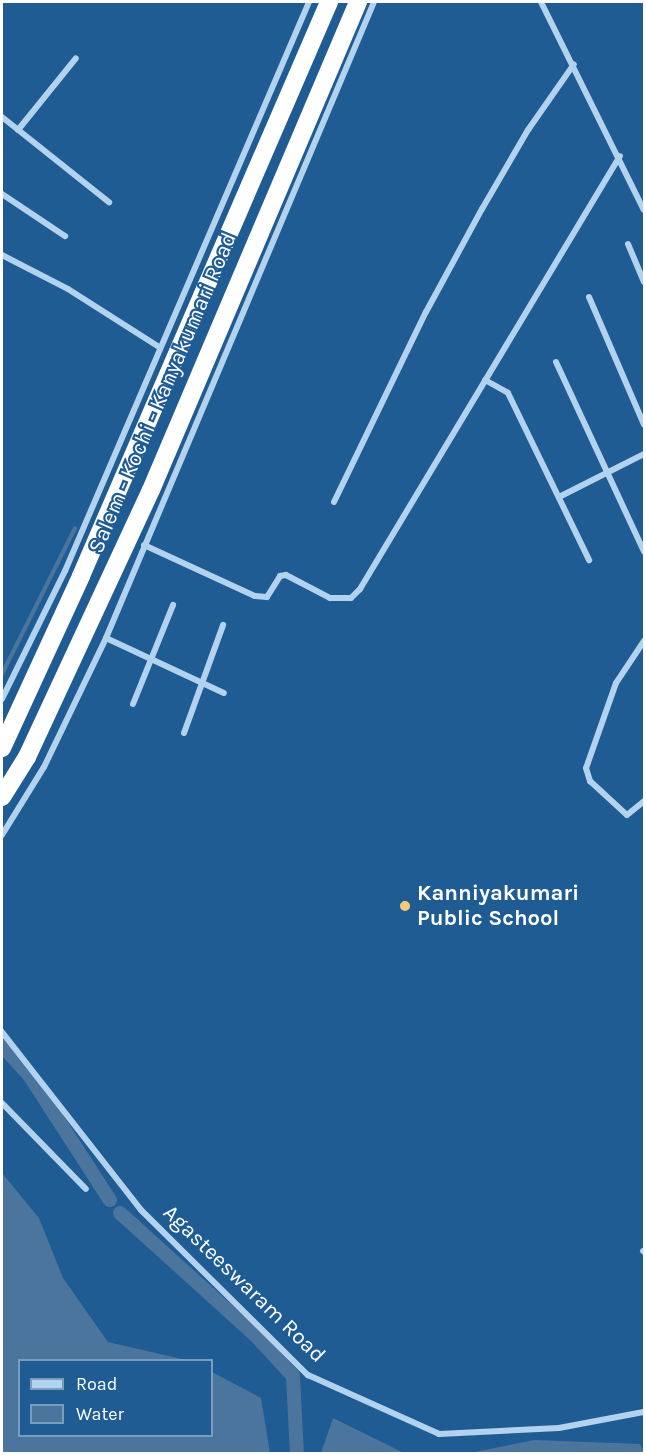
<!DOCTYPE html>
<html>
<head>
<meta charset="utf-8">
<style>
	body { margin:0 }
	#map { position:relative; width:646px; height:1455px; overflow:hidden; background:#1f5c94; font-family:Karla,sans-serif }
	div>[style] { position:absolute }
	.water>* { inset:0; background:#4c759d }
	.stream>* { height:4px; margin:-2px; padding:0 2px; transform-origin:2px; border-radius:2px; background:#4c759d }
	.canal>* { height:14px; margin:-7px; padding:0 7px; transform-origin:7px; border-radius:7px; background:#4c759d }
	.street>* { height:6px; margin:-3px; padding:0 3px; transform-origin:3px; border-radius:3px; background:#b2d2ee }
	.highway>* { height:18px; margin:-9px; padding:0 9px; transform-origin:9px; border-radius:9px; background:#fff }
	.dots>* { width:16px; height:16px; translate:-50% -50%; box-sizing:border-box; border:3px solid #1f5c94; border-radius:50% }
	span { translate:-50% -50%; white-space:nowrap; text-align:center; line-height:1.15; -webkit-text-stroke:4.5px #1f5c94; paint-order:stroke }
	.street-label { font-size:22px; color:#fff }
	.poi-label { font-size:22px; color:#fff; font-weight:700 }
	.left { translate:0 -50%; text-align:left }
	.frame { position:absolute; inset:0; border:3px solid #fff; pointer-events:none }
	.legend { position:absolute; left:18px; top:1359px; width:195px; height:78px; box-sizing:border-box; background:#1f5c94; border:2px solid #799dbf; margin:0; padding:8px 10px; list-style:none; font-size:18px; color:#fff }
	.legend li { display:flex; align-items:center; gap:12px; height:30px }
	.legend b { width:30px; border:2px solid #799dbf }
</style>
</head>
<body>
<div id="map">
	<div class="water">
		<div style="clip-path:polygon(2px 1173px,39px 1218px,63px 1278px,108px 1342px,186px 1360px,20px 1360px,20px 1436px,212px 1436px,212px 1372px,261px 1398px,270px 1453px,2px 1453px)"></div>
		<div style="clip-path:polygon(333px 1418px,404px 1453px,321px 1453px)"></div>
		<div style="clip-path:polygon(534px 1440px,640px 1444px,644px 1453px,470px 1453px)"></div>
	</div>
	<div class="stream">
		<div style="left:2px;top:674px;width:163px;rotate:-63.4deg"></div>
	</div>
	<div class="canal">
		<div style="left:2px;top:1046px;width:40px;rotate:47deg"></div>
		<div style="left:29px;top:1075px;width:149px;rotate:57.1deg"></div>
		<div style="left:120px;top:1213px;width:183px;rotate:42.1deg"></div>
		<div style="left:256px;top:1336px;width:54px;rotate:47.2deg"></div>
		<div style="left:293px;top:1376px;width:78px;rotate:87.1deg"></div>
	</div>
	<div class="street">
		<div style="left:541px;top:2px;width:232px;rotate:63.7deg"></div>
		<div style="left:2px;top:117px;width:137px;rotate:38.5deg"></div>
		<div style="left:18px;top:130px;width:92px;rotate:-51.1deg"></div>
		<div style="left:2px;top:194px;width:76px;rotate:33.7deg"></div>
		<div style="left:628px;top:244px;width:41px;rotate:67.2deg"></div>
		<div style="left:2px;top:255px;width:74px;rotate:27.3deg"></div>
		<div style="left:68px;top:289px;width:108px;rotate:32.5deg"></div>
		<div style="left:589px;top:297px;width:139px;rotate:66.7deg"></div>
		<div style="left:556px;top:362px;width:209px;rotate:65.1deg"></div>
		<div style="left:485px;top:380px;width:26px;rotate:29deg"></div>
		<div style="left:508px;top:393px;width:186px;rotate:64.1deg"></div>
		<div style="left:559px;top:497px;width:95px;rotate:-26.8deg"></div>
		<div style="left:334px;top:502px;width:211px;rotate:-64.2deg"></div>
		<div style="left:426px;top:312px;width:117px;rotate:-61.5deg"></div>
		<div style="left:482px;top:209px;width:91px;rotate:-59.8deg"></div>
		<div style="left:528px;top:130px;width:80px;rotate:-55.1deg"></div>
		<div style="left:144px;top:545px;width:122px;rotate:24.7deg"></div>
		<div style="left:255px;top:596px;width:12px;rotate:5deg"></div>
		<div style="left:267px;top:597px;width:25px;rotate:-58deg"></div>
		<div style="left:280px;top:576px;width:6px;rotate:-9deg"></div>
		<div style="left:286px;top:575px;width:50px;rotate:27.6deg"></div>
		<div style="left:330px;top:598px;width:21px"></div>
		<div style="left:351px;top:598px;width:13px;rotate:-45deg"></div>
		<div style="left:360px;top:589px;width:505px;rotate:-59.02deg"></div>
		<div style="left:106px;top:638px;width:130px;rotate:25deg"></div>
		<div style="left:644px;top:641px;width:50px;rotate:123.7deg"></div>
		<div style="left:616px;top:683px;width:90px;rotate:109.4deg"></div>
		<div style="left:586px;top:768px;width:14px;rotate:73deg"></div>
		<div style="left:590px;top:781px;width:50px;rotate:42.6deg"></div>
		<div style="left:627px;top:815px;width:22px;rotate:-39deg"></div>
		<div style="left:2px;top:699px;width:143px;rotate:-63.8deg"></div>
		<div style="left:65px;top:571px;width:619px;rotate:-66.79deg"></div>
		<div style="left:133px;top:704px;width:107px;rotate:-68deg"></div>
		<div style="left:184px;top:733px;width:115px;rotate:-70.1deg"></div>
		<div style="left:2px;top:835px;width:80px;rotate:-58.3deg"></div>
		<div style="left:44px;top:767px;width:143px;rotate:-64.3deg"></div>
		<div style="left:106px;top:638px;width:690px;rotate:-67.15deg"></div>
		<div style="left:2px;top:1032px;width:226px;rotate:52deg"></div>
		<div style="left:141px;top:1210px;width:235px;rotate:44.7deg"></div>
		<div style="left:308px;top:1375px;width:144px;rotate:24.2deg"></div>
		<div style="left:439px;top:1434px;width:120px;rotate:-2.9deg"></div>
		<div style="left:559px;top:1428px;width:86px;rotate:-10.7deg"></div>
		<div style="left:2px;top:1103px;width:120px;rotate:45.7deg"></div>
		<div style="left:643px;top:1251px;width:1px;rotate:45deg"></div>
	</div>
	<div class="highway">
		<div style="left:2px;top:748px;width:189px;rotate:-65.3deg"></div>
		<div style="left:81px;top:576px;width:625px;rotate:-66.63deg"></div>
		<div style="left:2px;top:797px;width:47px;rotate:-58deg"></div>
		<div style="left:27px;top:757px;width:294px;rotate:-65.1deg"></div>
		<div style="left:151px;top:490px;width:530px;rotate:-67.01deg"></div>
	</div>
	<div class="dots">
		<div style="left:405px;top:906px;background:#fbc973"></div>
	</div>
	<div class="street-label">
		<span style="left:163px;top:393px;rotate:-67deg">Salem - Kochi - Kanyakumari Road</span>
		<span style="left:244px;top:1284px;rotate:44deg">Agasteeswaram Road</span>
	</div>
	<div class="poi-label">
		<span class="left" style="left:417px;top:906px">Kanniyakumari<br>Public School</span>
	</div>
	<div class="frame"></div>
	<ul class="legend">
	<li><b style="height:8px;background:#b2d2ee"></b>Road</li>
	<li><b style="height:16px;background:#4c759d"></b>Water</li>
	</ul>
</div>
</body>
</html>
